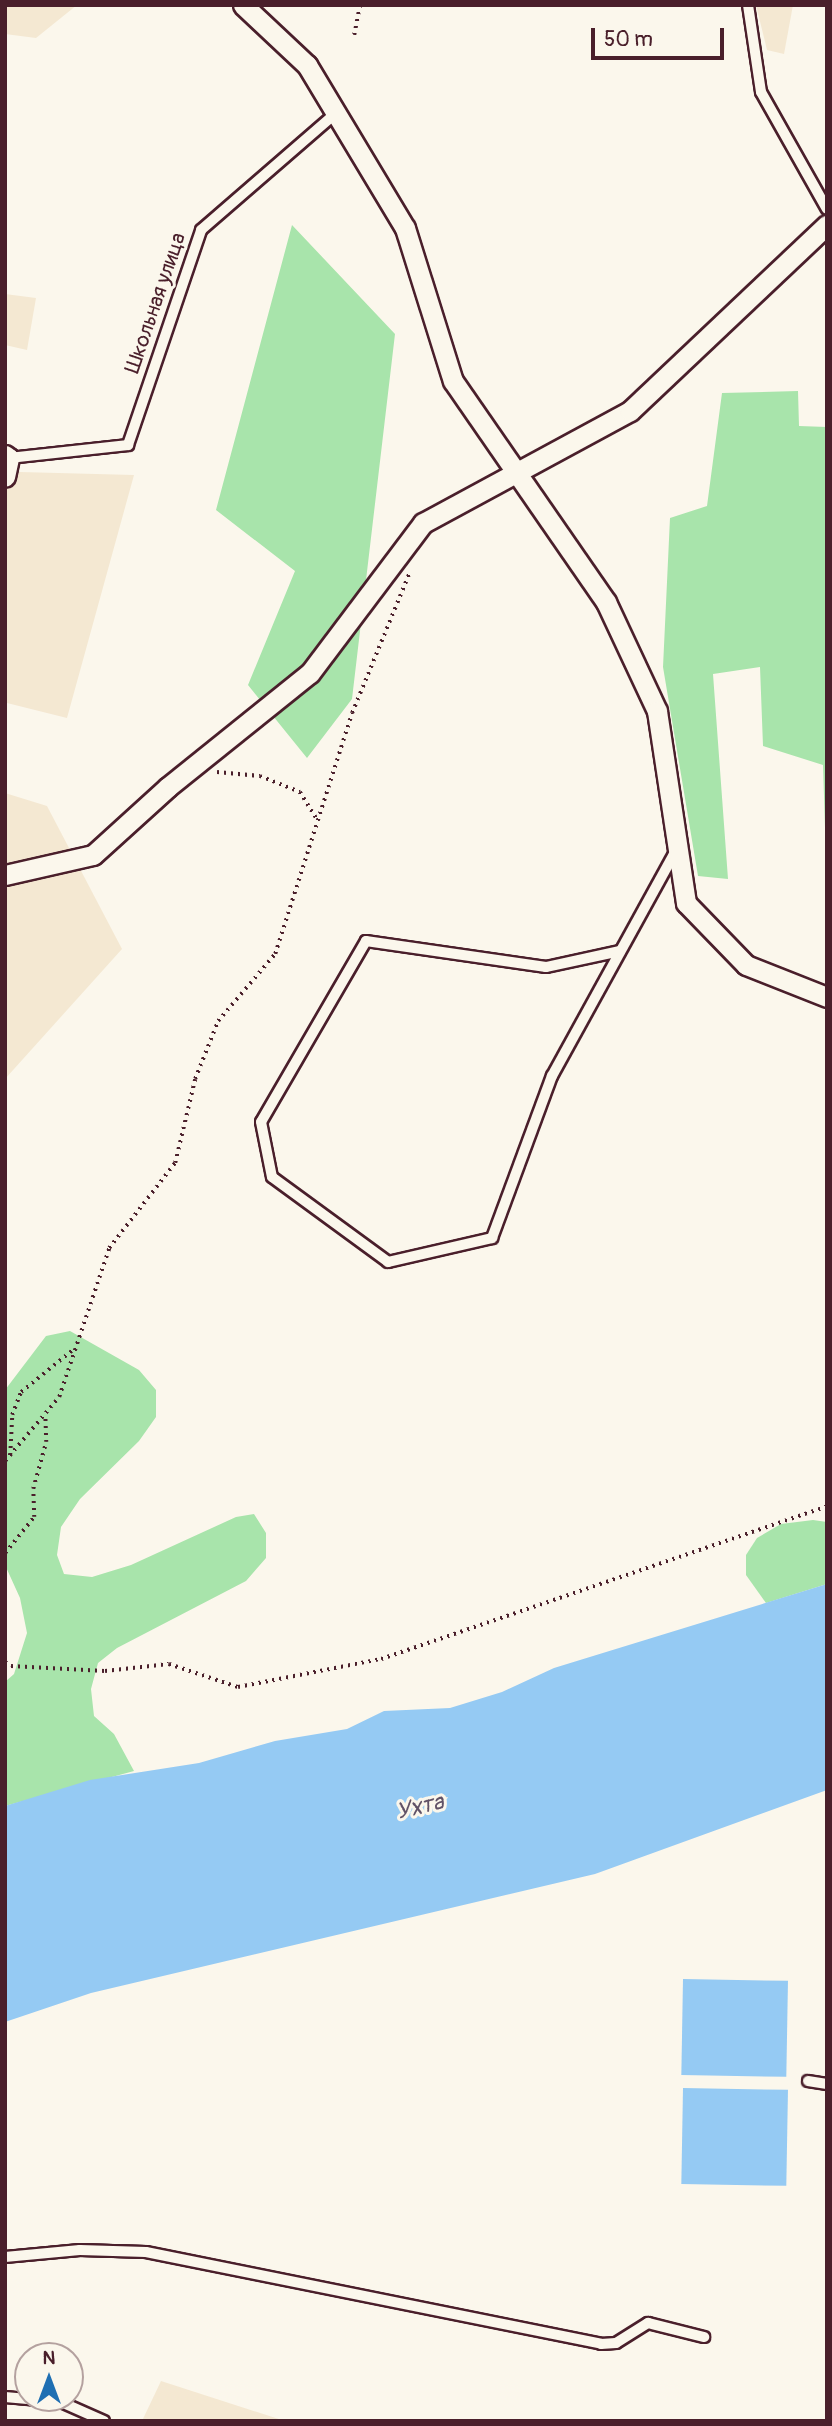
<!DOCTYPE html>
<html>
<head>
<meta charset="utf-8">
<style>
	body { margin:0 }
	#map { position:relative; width:832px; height:2426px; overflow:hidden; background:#fbf7ec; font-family:Pangolin,sans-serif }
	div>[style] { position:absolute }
	.built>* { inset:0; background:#f4e8d2 }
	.green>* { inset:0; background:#a8e4ab }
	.water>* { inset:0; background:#95caf3; transform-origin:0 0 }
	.path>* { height:3.5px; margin-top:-1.75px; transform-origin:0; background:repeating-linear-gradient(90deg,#4a1f2b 0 2px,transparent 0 7px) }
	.roads { filter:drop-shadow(2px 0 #4a1f2b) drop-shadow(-2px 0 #4a1f2b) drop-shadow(0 2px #4a1f2b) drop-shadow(0 -2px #4a1f2b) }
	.lane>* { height:10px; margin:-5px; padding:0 5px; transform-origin:5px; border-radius:5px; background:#fbf7ec }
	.street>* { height:19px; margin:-9.5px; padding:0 9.5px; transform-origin:9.5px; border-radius:9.5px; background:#fbf7ec }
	span { translate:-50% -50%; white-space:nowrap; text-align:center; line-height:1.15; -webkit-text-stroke:6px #fbf7ec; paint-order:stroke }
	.street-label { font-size:21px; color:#4a1f2b }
	.water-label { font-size:23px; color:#605267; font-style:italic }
	.frame { position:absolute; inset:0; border:7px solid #4a1f2b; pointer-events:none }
	.north { position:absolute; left:14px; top:2342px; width:70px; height:70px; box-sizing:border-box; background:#fbf7ec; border:2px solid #b4a19f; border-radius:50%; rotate:0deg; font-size:19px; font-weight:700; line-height:28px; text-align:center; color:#4a1f2b }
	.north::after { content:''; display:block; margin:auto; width:24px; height:32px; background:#1f6fb2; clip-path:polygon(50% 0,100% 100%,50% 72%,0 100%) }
	.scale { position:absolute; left:591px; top:28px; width:133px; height:32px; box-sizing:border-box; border:4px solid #4a1f2b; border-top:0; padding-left:9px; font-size:21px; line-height:24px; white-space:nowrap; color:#4a1f2b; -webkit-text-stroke:5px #fbf7ec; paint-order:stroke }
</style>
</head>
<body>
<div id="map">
	<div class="built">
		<div style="clip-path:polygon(5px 5px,77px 5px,36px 38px,5px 34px)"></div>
		<div style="clip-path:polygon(756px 5px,793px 5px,784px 54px,767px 50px)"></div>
		<div style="clip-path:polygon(5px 294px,36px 298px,27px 350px,5px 345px)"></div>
		<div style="clip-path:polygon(5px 463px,20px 472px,134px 475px,67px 718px,7px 703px,5px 707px)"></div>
		<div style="clip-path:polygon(5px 793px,47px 806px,122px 949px,5px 1079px)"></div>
		<div style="clip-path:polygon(161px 2381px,285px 2421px,142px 2421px)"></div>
	</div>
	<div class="green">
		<div style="clip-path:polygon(292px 225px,395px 334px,352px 699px,307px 758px,248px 685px,295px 571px,216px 510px)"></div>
		<div style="clip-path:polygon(798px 391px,799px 426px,827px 427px,827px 891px,823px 765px,763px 746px,760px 667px,713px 674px,728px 879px,698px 876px,663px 667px,670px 518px,707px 506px,722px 393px)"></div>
		<div style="clip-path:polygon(70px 1331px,139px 1370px,156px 1390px,156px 1417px,139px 1441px,80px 1499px,61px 1527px,57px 1555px,64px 1574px,92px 1577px,131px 1565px,236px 1517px,254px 1514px,266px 1533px,266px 1558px,246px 1581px,117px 1648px,98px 1663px,91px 1689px,94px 1716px,114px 1734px,134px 1771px,5px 1806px,5px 1682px,14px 1674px,27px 1633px,20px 1598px,5px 1565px,5px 1390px,46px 1336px)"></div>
		<div style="clip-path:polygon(813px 1520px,827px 1522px,827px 1584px,766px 1603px,746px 1575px,746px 1555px,757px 1538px,781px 1524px)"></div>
	</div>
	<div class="water">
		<div style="clip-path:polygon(827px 1584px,827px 1790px,595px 1874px,91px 1993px,5px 2022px,5px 1806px,90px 1780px,199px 1763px,275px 1741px,347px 1729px,384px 1711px,450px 1708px,502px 1692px,554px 1668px)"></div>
		<div style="left:683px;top:1979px;width:105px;height:96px;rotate:1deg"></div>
		<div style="left:683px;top:2088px;width:105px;height:96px;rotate:1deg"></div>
	</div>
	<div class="path">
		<div style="left:354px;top:35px;width:31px;rotate:-79deg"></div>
		<div style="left:217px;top:772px;width:43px;rotate:5.3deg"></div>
		<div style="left:260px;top:776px;width:43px;rotate:21.8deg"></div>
		<div style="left:300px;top:792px;width:32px;rotate:58deg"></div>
		<div style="left:10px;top:1455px;width:40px;rotate:-87.1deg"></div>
		<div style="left:12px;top:1415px;width:25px;rotate:-69deg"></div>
		<div style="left:21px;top:1392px;width:68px;rotate:-39.1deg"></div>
		<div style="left:5px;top:1461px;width:84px;rotate:-49.8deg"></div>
		<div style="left:59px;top:1397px;width:157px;rotate:-71.4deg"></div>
		<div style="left:109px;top:1248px;width:108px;rotate:-52.2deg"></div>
		<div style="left:175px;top:1163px;width:86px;rotate:-76.6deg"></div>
		<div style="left:195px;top:1079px;width:62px;rotate:-68.4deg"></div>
		<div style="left:218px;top:1021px;width:88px;rotate:-49.6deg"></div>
		<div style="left:275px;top:954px;width:253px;rotate:-72.3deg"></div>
		<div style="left:352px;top:713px;width:150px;rotate:-67.7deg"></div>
		<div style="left:5px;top:1553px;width:46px;rotate:-51.1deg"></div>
		<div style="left:34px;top:1517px;width:28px;rotate:-92deg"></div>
		<div style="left:33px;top:1489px;width:49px;rotate:-74.5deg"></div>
		<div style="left:46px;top:1442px;width:25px;rotate:-92deg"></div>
		<div style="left:5px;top:1662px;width:7px;rotate:34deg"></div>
		<div style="left:11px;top:1666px;width:94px;rotate:3deg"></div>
		<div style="left:105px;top:1671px;width:64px;rotate:-6.2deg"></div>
		<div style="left:169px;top:1664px;width:73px;rotate:18.4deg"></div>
		<div style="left:238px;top:1687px;width:146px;rotate:-11.1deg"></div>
		<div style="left:381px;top:1659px;width:472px;rotate:-18.9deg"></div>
	</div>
	<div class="roads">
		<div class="lane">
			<div style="left:748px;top:5px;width:88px;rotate:81.5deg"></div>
			<div style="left:761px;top:92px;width:134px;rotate:60.6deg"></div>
			<div style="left:9px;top:458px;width:120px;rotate:-6.2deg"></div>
			<div style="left:128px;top:445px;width:227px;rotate:-71.2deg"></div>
			<div style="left:201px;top:230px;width:179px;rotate:-40.9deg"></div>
			<div style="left:620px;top:951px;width:76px;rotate:167.8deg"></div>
			<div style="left:546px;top:967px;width:182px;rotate:-171.8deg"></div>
			<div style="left:366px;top:941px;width:209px;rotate:120.1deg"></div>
			<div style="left:261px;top:1122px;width:56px;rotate:78.7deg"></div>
			<div style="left:272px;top:1177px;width:144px;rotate:36.2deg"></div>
			<div style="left:388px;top:1262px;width:107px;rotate:-13deg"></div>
			<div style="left:492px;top:1238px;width:173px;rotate:-69.7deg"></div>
			<div style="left:552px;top:1076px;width:258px;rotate:-61.2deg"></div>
			<div style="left:808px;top:2081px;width:19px;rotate:9deg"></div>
			<div style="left:5px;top:2257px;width:75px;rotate:-5.3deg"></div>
			<div style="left:80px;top:2250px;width:66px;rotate:1.7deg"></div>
			<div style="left:146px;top:2252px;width:464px;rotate:11.4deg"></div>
			<div style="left:601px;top:2344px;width:15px;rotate:-4deg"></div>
			<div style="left:616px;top:2343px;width:38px;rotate:-32deg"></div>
			<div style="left:648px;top:2323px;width:58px;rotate:14deg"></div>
			<div style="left:5px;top:2397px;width:56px;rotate:5.1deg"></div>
			<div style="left:61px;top:2402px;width:47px;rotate:23.8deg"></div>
		</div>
		<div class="street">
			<div style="left:243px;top:5px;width:88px;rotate:43.2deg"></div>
			<div style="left:307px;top:65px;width:190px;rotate:59deg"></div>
			<div style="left:405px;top:228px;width:160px;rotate:72.6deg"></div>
			<div style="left:453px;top:381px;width:269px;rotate:55.3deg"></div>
			<div style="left:606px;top:602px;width:120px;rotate:64.9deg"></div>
			<div style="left:657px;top:711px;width:194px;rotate:81.4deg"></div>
			<div style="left:686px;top:903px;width:86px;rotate:45.9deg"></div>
			<div style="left:746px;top:965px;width:87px;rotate:21.6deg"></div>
			<div style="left:5px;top:455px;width:5px;rotate:37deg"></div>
			<div style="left:9px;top:458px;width:19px;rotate:102deg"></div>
			<div style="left:5px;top:875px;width:90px;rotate:-12.8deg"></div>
			<div style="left:93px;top:855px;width:101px;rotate:-42.2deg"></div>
			<div style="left:168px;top:787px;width:182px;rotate:-38.8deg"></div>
			<div style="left:310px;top:673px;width:188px;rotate:-53deg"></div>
			<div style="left:423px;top:523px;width:235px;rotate:-28.4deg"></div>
			<div style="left:630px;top:411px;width:271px;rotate:-43.4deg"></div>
		</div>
	</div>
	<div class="street-label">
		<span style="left:156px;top:303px;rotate:-71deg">Школьная улица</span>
	</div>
	<div class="water-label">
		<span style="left:420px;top:1807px;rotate:-13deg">Ухта</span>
	</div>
	<div class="frame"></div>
	<div class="north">N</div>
	<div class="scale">50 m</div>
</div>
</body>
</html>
